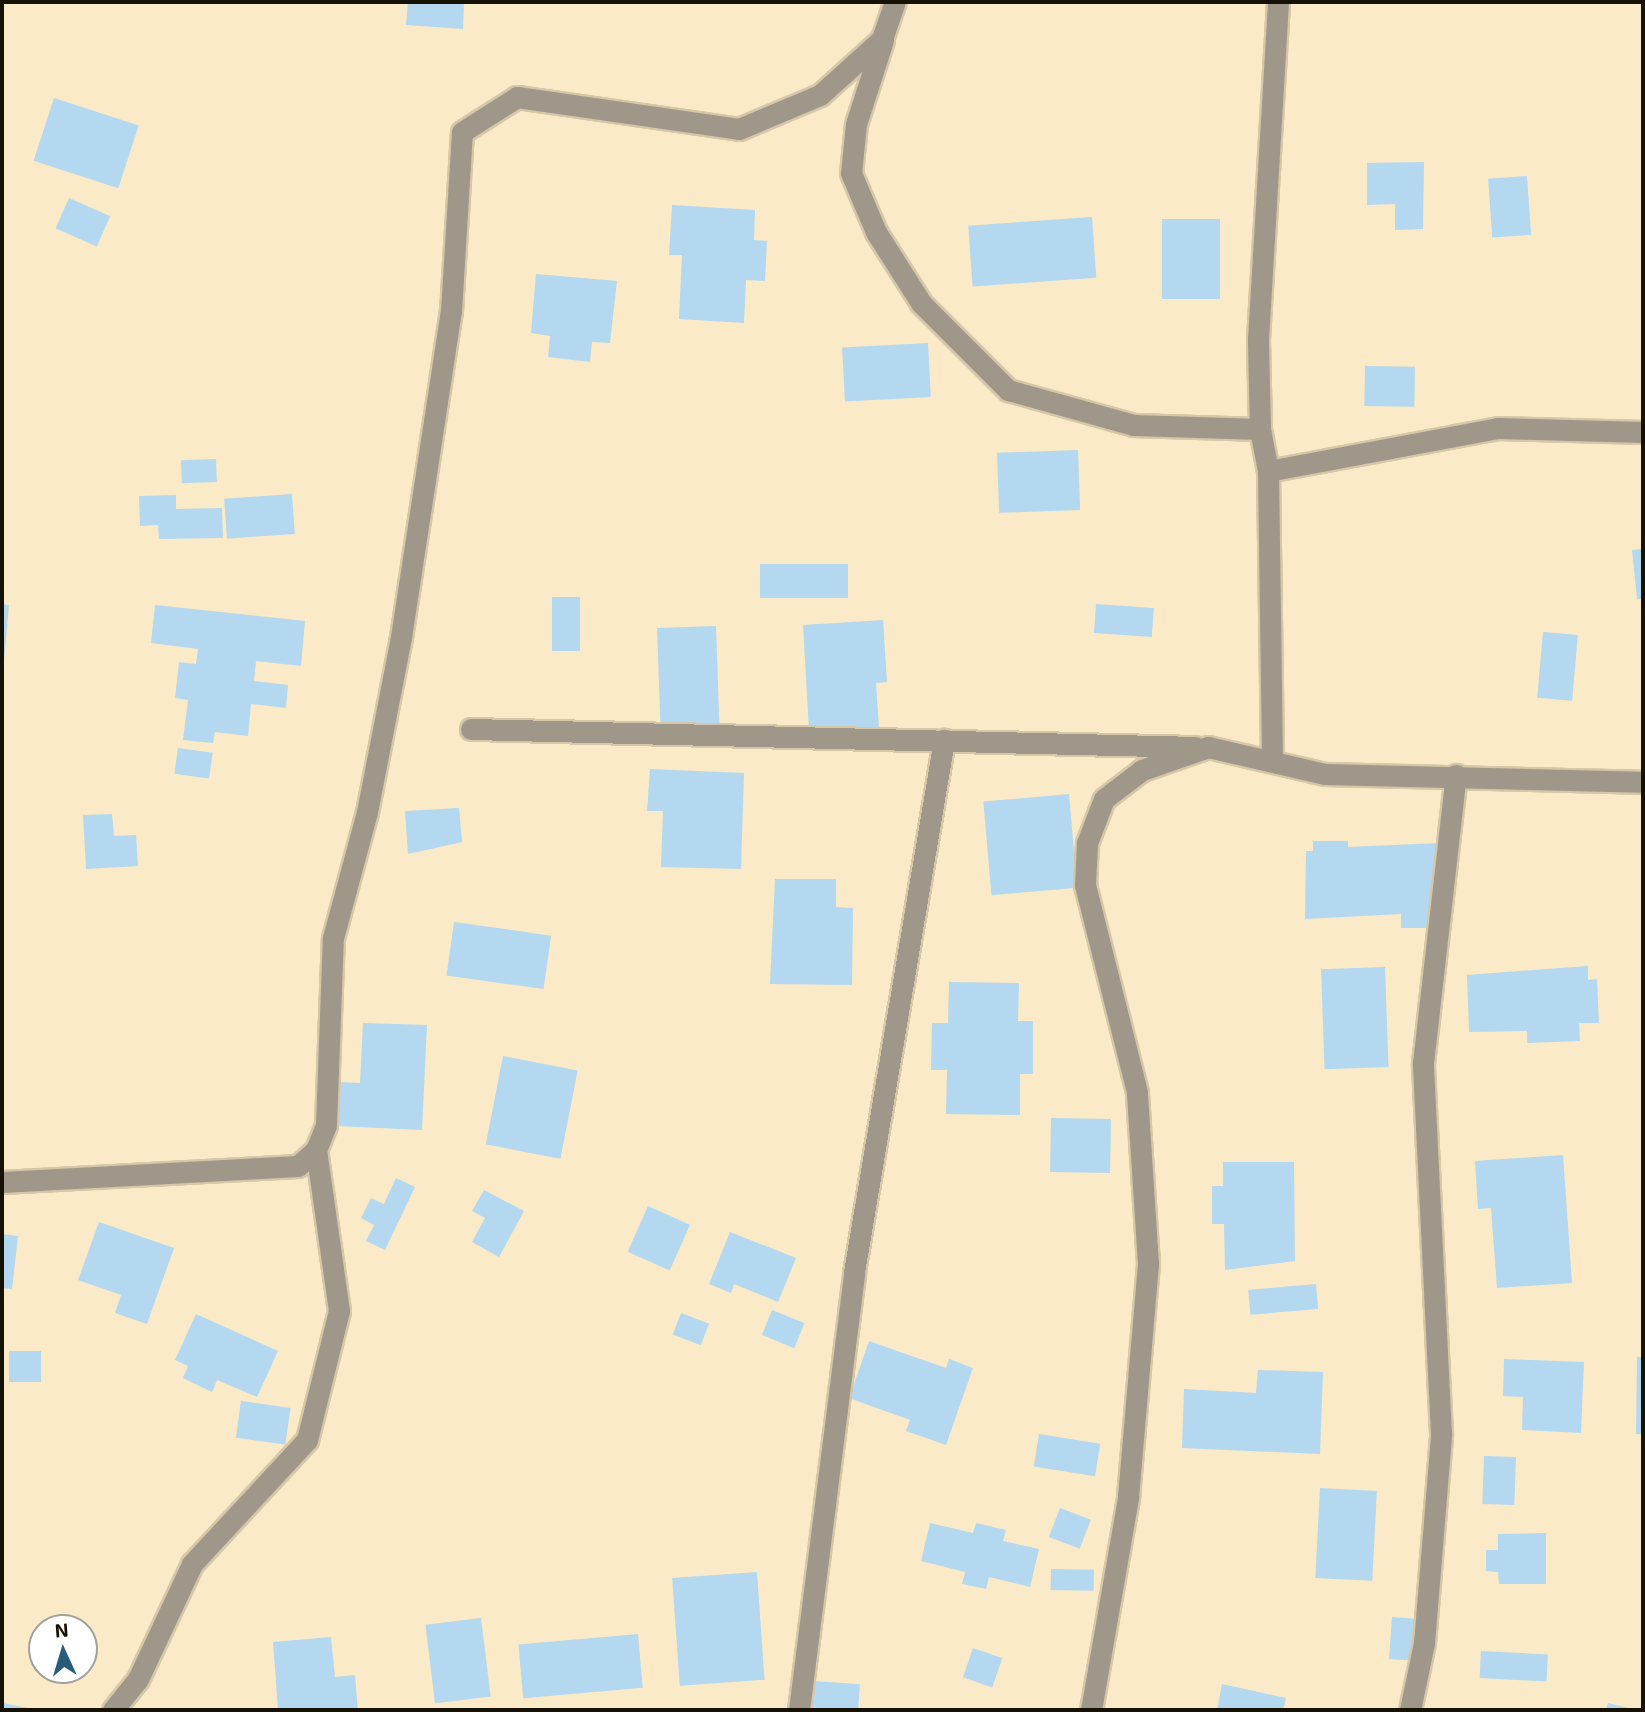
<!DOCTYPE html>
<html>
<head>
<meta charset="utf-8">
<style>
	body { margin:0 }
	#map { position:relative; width:1645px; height:1712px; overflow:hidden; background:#faeac7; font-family:"Exo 2",sans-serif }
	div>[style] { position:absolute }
	.building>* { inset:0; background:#b3d8ef; transform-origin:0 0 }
	.roads { filter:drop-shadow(2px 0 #d6c7a8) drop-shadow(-2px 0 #d6c7a8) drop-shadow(0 2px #d6c7a8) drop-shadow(0 -2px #d6c7a8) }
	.street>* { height:21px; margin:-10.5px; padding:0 10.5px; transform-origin:10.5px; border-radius:10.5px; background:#9f988a }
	span { translate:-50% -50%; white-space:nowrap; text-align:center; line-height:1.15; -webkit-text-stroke:6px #fff; paint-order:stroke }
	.frame { position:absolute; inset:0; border:4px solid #161105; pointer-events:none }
	.north { position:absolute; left:28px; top:1614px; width:70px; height:70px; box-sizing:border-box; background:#fff; border:2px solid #a2a09b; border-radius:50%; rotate:356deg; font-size:19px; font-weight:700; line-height:28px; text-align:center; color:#161105 }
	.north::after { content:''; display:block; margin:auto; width:24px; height:32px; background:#285c78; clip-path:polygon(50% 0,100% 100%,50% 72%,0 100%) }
</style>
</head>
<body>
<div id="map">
	<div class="building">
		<div style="clip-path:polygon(408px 2px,464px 2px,463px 29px,406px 25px)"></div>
		<div style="left:54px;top:98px;width:89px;height:66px;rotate:18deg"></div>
		<div style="clip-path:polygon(1424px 162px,1423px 229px,1395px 230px,1395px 204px,1367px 205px,1367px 163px)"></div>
		<div style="left:1527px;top:176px;width:59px;height:39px;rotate:86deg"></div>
		<div style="left:69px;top:198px;width:45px;height:33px;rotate:24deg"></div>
		<div style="clip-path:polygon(672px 205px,755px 210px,754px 240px,767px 241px,765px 281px,746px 280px,744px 323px,679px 319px,682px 255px,669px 255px)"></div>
		<div style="left:1092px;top:217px;width:61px;height:124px;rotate:86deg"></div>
		<div style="left:1162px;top:219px;width:58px;height:80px"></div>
		<div style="clip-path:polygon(536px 274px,617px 281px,610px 343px,592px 342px,590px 362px,548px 357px,550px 336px,531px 333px)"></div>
		<div style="left:928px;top:343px;width:54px;height:86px;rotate:87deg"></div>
		<div style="left:1365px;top:366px;width:50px;height:40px;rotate:1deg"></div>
		<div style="left:1078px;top:450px;width:60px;height:81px;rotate:88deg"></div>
		<div style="left:216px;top:459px;width:23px;height:35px;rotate:88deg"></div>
		<div style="left:292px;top:494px;width:40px;height:68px;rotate:86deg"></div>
		<div style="clip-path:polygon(176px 495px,176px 509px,222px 508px,223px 538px,159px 539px,158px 525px,140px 526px,139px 496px)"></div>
		<div style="clip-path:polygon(1643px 549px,1643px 599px,1637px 599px,1632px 550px)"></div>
		<div style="left:848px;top:564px;width:34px;height:88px;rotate:90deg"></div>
		<div style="left:552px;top:597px;width:28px;height:54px"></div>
		<div style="clip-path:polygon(2px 604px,9px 605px,4px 660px,2px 660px)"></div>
		<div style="left:1096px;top:604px;width:58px;height:29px;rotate:4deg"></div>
		<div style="clip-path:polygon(155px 605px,305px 621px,301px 666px,256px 661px,254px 681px,288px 685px,286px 708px,251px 704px,248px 736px,215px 732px,213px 743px,183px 740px,188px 700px,175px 698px,179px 662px,196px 664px,198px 649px,151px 643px)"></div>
		<div style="clip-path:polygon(883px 620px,887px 682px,876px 683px,879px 727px,809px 731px,803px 625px)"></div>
		<div style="left:716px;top:626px;width:102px;height:59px;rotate:88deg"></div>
		<div style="left:1543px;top:632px;width:35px;height:66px;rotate:5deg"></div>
		<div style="left:178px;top:748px;width:35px;height:26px;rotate:8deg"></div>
		<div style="clip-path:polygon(650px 769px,744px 773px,741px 869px,661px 867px,663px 811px,647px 811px)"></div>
		<div style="left:1069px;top:794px;width:94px;height:86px;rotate:85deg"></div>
		<div style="clip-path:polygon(459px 808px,462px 842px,408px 854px,405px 811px)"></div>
		<div style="clip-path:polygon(112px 814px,114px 836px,136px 835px,138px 866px,86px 869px,83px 815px)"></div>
		<div style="clip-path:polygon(1313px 841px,1348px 841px,1348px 847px,1439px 843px,1438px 928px,1401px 928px,1401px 914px,1305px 919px,1306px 851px,1313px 851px)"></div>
		<div style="clip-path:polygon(775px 879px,836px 879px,836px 907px,853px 908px,852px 985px,770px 984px)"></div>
		<div style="left:454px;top:922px;width:98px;height:54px;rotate:8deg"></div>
		<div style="clip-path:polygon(1588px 966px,1588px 980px,1597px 979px,1599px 1023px,1579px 1023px,1580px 1041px,1527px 1043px,1527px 1031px,1469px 1032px,1467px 975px)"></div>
		<div style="left:1385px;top:967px;width:100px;height:64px;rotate:88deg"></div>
		<div style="clip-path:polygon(949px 982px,1019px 983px,1018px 1021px,1033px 1021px,1033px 1074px,1020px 1074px,1020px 1115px,946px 1114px,947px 1070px,931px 1070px,932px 1023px,948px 1023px)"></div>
		<div style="clip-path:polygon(363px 1023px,427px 1025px,422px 1130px,337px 1126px,339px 1082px,360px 1083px)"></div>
		<div style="left:503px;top:1056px;width:76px;height:90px;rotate:11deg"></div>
		<div style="left:1051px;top:1118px;width:60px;height:54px;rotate:1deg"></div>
		<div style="clip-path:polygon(1563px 1155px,1572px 1283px,1497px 1288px,1491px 1208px,1478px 1209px,1475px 1161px)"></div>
		<div style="clip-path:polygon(1223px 1162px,1294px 1162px,1295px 1261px,1225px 1270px,1224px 1224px,1212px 1224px,1212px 1186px,1223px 1186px)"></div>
		<div style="clip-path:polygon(396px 1178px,415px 1187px,385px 1250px,366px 1241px,374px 1225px,361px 1218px,371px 1198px,384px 1204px)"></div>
		<div style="clip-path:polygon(484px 1190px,524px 1211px,499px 1257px,472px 1242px,485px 1218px,472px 1211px)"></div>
		<div style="left:648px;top:1206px;width:46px;height:50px;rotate:24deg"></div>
		<div style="clip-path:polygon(99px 1222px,174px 1248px,147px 1324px,115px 1313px,121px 1295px,78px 1280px)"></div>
		<div style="clip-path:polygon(730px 1232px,796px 1258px,778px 1302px,734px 1284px,731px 1293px,709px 1284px)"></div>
		<div style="clip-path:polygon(2px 1234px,18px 1236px,12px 1289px,2px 1288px)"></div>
		<div style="left:1316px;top:1284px;width:25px;height:68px;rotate:85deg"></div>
		<div style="left:772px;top:1310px;width:35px;height:27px;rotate:22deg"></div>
		<div style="left:681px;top:1313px;width:30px;height:23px;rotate:21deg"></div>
		<div style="clip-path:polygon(196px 1314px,278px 1351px,257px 1397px,217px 1380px,212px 1392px,183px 1378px,188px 1366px,175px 1360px)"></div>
		<div style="clip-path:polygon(869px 1341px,946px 1368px,949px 1359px,973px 1368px,946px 1445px,906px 1431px,910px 1420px,849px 1398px)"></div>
		<div style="left:9px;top:1351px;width:32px;height:31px"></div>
		<div style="clip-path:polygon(1637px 1357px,1643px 1357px,1643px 1434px,1636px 1434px)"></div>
		<div style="clip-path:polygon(1504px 1359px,1584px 1362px,1581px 1433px,1522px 1430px,1523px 1397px,1503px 1396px)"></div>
		<div style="clip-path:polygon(1258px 1370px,1323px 1372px,1320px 1454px,1182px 1448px,1184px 1389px,1256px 1393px)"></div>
		<div style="left:241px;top:1401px;width:50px;height:37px;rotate:8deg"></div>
		<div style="left:1039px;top:1434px;width:62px;height:33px;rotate:9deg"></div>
		<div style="left:1484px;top:1456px;width:32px;height:48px;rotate:2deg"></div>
		<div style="left:1320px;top:1488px;width:57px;height:90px;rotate:3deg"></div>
		<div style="left:1060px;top:1508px;width:33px;height:31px;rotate:21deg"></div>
		<div style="clip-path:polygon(930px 1523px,973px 1533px,976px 1523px,1006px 1530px,1003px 1541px,1039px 1549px,1030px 1587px,989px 1577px,986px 1589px,962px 1584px,965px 1572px,921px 1561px)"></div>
		<div style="clip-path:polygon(1546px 1533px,1546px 1584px,1499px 1584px,1498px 1572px,1486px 1571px,1486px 1550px,1498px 1550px,1498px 1534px)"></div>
		<div style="left:1051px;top:1569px;width:43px;height:21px;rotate:1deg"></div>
		<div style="left:757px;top:1572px;width:108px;height:85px;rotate:86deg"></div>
		<div style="left:1392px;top:1617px;width:27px;height:42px;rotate:4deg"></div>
		<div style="left:481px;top:1618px;width:79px;height:56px;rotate:83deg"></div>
		<div style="left:638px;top:1634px;width:54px;height:120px;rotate:85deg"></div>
		<div style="clip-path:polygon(331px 1637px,335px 1677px,355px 1675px,358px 1710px,278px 1710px,273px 1642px)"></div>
		<div style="left:973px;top:1648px;width:31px;height:31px;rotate:19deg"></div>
		<div style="left:1481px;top:1651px;width:67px;height:27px;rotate:3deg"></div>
		<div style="left:813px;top:1681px;width:47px;height:29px;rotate:4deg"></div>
		<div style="clip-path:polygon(1222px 1684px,1286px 1698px,1283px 1710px,1217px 1710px)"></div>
		<div style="clip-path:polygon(2px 1703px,34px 1709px,34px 1710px,2px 1710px)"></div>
		<div style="clip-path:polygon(1608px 1703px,1632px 1709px,1632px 1710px,1606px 1710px)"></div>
	</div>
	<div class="roads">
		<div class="street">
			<div style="left:883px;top:40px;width:88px;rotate:107.8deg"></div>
			<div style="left:856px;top:124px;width:49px;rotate:95.8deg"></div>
			<div style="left:851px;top:173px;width:64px;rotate:67deg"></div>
			<div style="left:876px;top:232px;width:84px;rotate:57.6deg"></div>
			<div style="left:921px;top:303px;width:123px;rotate:45deg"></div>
			<div style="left:1008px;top:390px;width:130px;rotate:15.6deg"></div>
			<div style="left:1133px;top:425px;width:127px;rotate:1.8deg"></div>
			<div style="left:1260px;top:429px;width:43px;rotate:79.2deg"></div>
			<div style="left:1268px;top:471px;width:287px;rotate:89.2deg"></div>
			<div style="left:1260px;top:429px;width:90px;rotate:-91.3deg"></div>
			<div style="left:1258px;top:339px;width:338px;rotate:-86.6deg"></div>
			<div style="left:1268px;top:471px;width:234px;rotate:-10.6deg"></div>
			<div style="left:1498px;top:428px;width:145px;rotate:1.6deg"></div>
			<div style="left:471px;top:729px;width:724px;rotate:1.42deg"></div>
			<div style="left:2px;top:1182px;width:296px;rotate:-3.1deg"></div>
			<div style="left:298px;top:1166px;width:24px;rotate:-42deg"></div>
			<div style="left:316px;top:1150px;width:27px;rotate:-68deg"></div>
			<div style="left:326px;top:1125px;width:187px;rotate:-87.9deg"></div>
			<div style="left:333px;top:938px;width:131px;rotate:-74.9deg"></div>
			<div style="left:367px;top:812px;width:178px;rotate:-79deg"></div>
			<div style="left:401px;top:637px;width:330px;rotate:-81.3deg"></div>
			<div style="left:451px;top:311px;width:179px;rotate:-86.5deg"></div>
			<div style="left:462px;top:132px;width:65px;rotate:-32.5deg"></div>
			<div style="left:517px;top:97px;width:224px;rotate:8.2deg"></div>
			<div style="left:739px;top:129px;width:88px;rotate:-22.8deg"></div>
			<div style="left:820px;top:95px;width:84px;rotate:-42.1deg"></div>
			<div style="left:882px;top:39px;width:39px;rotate:-71deg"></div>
			<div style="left:113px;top:1710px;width:40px;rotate:-51deg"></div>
			<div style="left:138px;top:1679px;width:127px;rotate:-64.8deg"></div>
			<div style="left:192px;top:1564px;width:169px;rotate:-47.2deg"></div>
			<div style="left:307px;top:1440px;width:133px;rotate:-76.1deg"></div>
			<div style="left:339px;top:1311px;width:163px;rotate:-98.1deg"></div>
			<div style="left:799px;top:1710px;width:441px;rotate:-82.8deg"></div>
			<div style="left:854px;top:1272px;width:540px;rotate:-80.4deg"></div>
			<div style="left:1091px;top:1710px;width:216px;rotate:-80.1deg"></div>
			<div style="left:1128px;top:1497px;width:234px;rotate:-85.1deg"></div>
			<div style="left:1148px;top:1264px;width:172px;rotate:-93.7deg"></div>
			<div style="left:1137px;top:1092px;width:213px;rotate:-104.1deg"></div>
			<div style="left:1085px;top:885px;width:42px;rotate:-87.3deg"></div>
			<div style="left:1087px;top:843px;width:47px;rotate:-68.9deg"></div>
			<div style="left:1104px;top:799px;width:48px;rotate:-37.3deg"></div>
			<div style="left:1142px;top:770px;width:70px;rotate:-19.2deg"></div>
			<div style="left:1208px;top:747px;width:120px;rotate:13deg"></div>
			<div style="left:1325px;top:774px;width:318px;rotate:1.4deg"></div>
			<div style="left:1410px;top:1710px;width:68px;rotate:-78.2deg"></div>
			<div style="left:1424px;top:1643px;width:210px;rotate:-85.3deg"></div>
			<div style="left:1441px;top:1434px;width:371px;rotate:-92.8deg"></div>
			<div style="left:1423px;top:1063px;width:290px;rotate:-83.5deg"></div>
		</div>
	</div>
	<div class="frame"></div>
	<div class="north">N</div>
</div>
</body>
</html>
